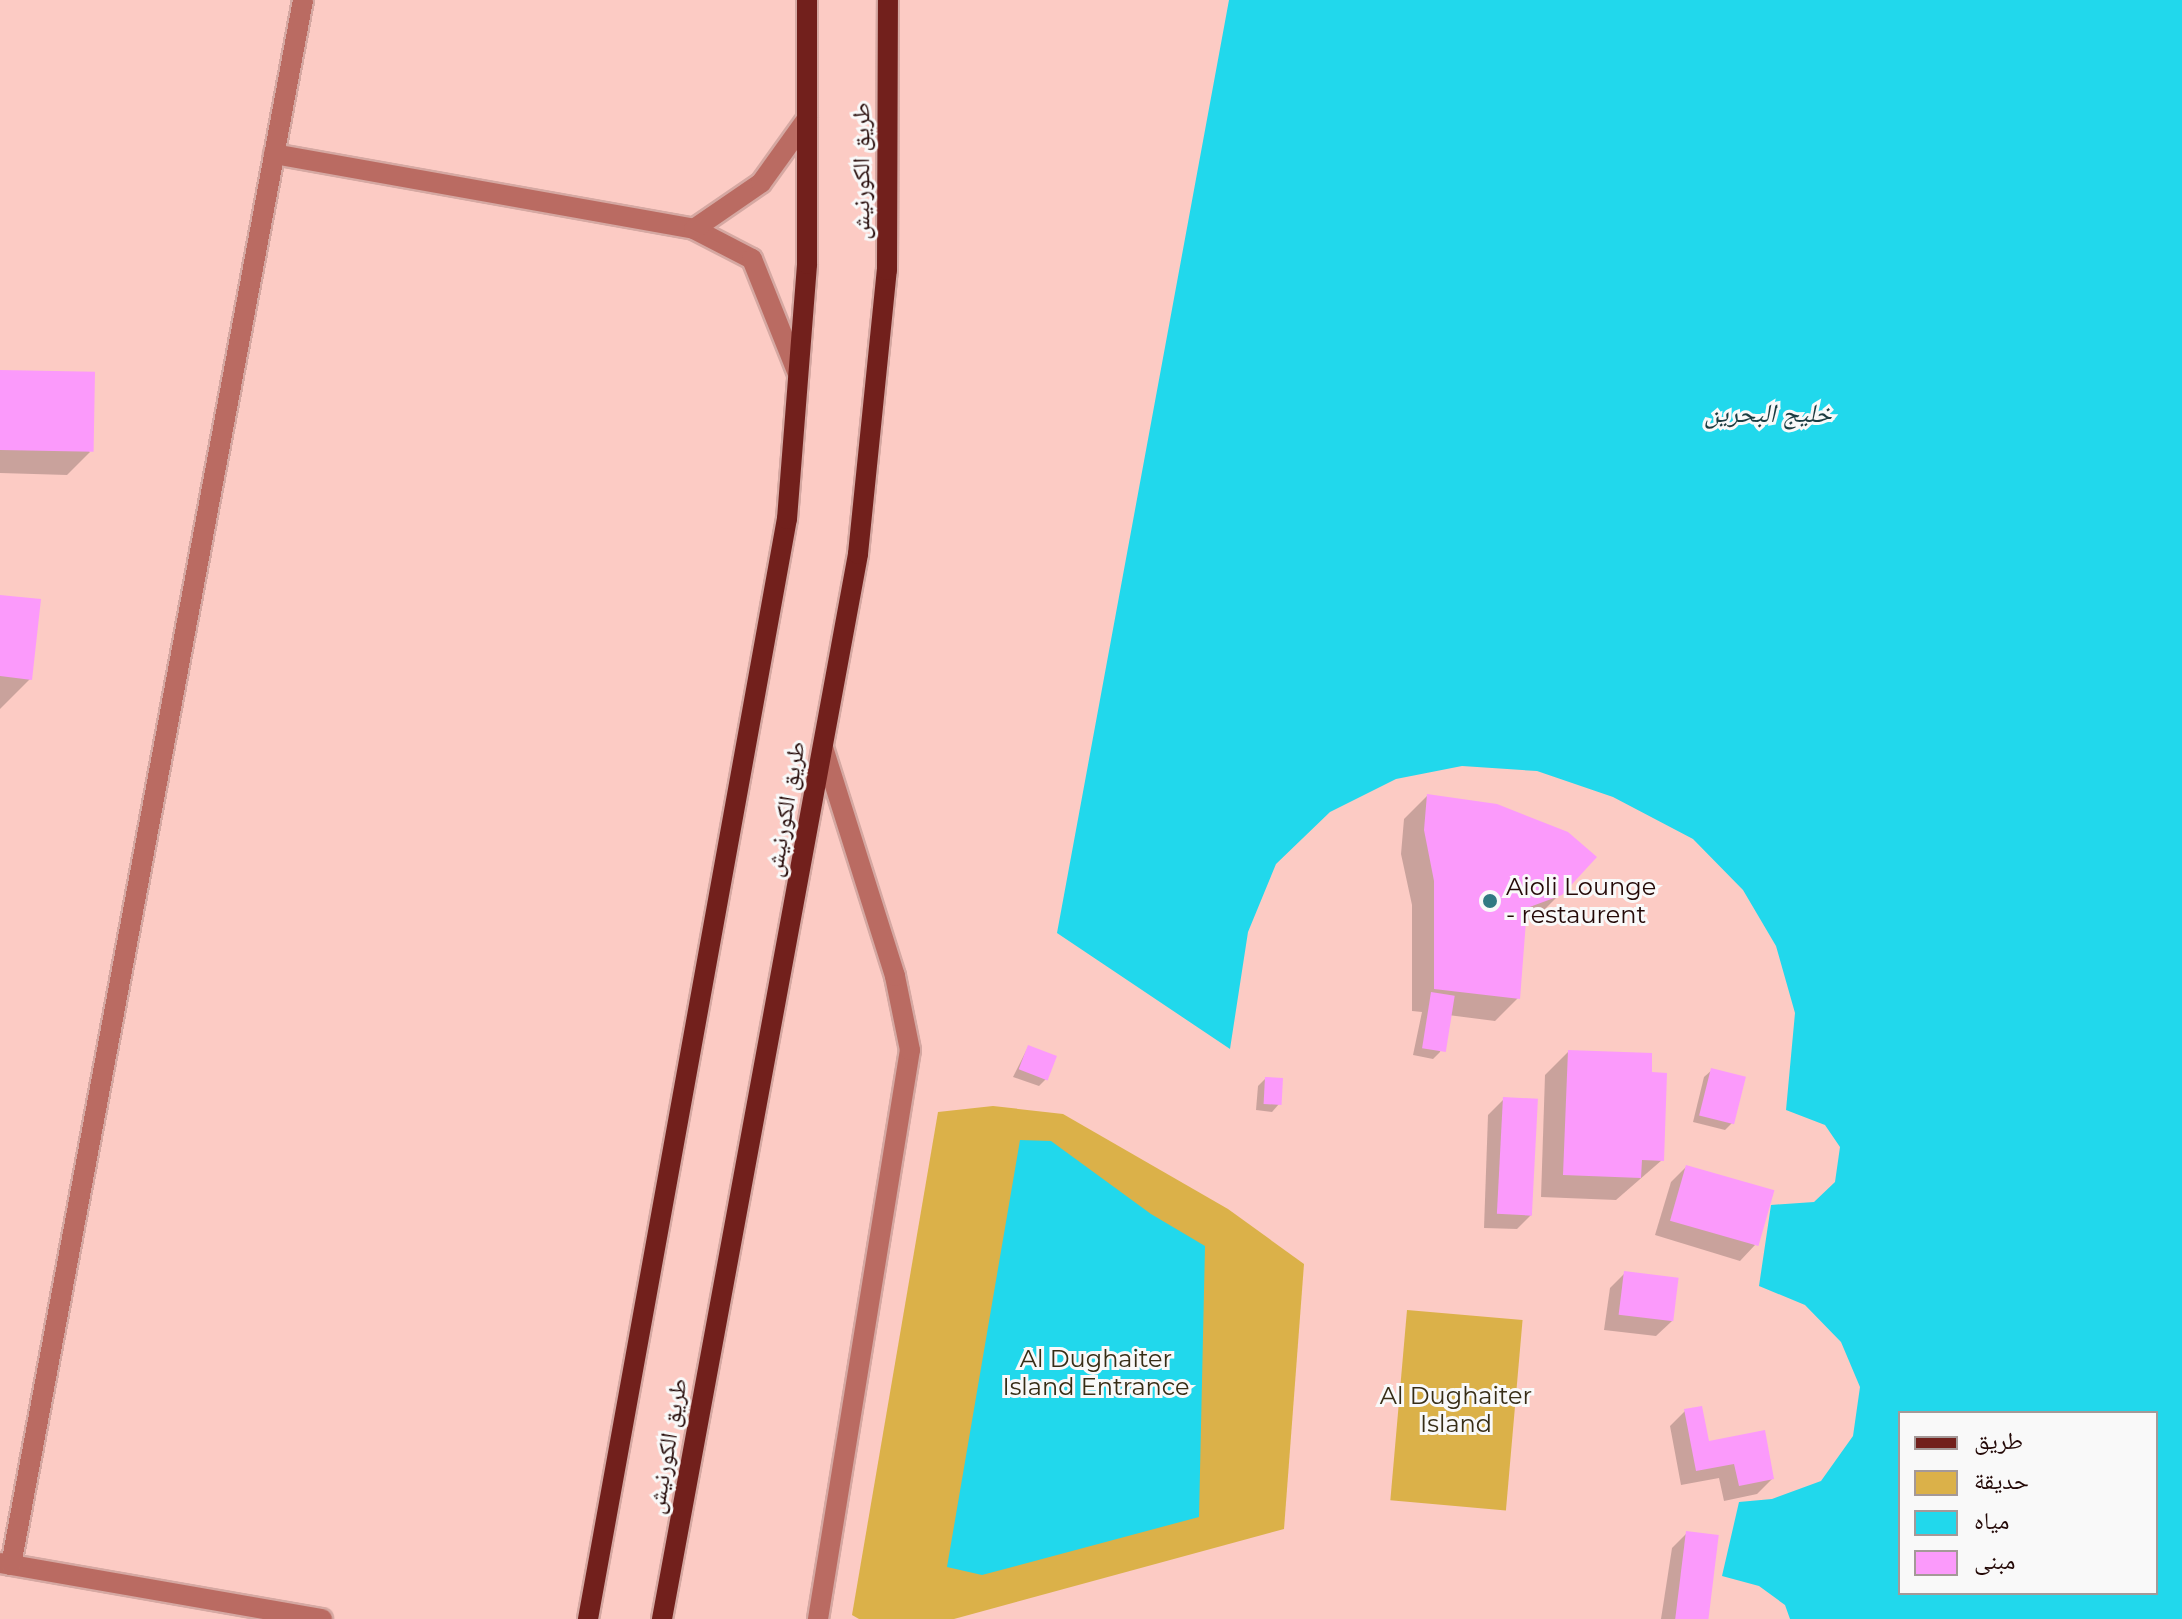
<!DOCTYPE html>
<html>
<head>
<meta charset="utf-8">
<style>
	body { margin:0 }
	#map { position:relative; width:2182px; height:1619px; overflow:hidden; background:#fccbc4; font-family:Montserrat,"Noto Naskh Arabic",sans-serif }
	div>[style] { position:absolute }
	.green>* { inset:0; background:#dbb149; transform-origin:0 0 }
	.water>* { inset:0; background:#21d8ec }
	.shadow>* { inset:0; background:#0003 }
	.building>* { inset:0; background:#fb9afb; transform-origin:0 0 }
	.roads { filter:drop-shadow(2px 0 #d5a8a2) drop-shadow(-2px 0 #d5a8a2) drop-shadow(0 2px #d5a8a2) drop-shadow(0 -2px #d5a8a2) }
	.minor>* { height:20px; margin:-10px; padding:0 10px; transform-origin:10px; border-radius:10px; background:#ba6b62 }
	.primary>* { height:20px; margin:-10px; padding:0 10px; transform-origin:10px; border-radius:10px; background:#72201c }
	.dots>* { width:22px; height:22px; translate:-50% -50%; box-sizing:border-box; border:4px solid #f9f9f9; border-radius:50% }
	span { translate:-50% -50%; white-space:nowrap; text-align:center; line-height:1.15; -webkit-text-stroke:6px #f9f9f9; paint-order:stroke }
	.street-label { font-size:24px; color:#240907 }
	.poi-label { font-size:24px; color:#240907 }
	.left { translate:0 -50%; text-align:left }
	.park-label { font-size:24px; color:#372d16 }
	.water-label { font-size:26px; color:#1b3c41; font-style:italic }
	.legend { position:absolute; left:1898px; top:1411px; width:260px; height:184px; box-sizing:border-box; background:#f9f9f9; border:2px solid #a49998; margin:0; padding:10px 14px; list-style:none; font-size:24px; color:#240907 }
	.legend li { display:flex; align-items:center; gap:16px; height:40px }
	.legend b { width:40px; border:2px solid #a49998 }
</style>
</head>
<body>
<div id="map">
	<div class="green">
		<div style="clip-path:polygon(993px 1106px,1063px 1114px,1228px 1209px,1304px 1264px,1284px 1529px,954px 1619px,859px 1619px,852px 1615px,938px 1112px)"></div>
		<div style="left:1407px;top:1310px;width:116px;height:191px;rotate:5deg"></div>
	</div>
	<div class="water">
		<div style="clip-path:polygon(evenodd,1229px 0,2182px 0,2182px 1619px,1790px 1619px,1785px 1605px,1759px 1586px,1722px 1576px,1739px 1502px,1772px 1499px,1821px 1481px,1853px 1436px,1860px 1387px,1841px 1342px,1805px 1305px,1759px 1286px,1771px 1205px,1814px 1202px,1835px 1182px,1840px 1147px,1825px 1125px,1786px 1110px,1795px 1013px,1776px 946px,1743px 890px,1693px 839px,1613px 797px,1537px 771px,1462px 766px,1396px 779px,1330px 812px,1276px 864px,1248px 932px,1230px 1049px,1057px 933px,1229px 0,2156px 1413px,2156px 1593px,1900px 1593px,1900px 1413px,2156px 1413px)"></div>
		<div style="clip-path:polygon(1020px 1140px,1051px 1141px,1151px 1214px,1205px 1246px,1199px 1517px,982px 1575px,947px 1567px)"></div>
	</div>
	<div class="shadow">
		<div style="clip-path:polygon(0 372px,90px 452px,67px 475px,0 473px)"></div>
		<div style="clip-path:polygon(0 597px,30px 679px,0 709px)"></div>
		<div style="clip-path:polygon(1427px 796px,1561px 893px,1537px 917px,1524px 922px,1518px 998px,1495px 1021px,1448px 1015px,1440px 1052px,1433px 1059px,1413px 1055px,1422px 1012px,1412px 1011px,1412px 905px,1401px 854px,1404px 819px)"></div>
		<div style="clip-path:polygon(1028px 1047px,1046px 1079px,1039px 1086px,1013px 1077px)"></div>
		<div style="clip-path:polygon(1568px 1052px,1649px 1074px,1662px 1160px,1616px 1200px,1541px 1197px,1545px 1075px)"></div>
		<div style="clip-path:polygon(1712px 1070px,1732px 1123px,1725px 1130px,1693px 1122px,1704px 1077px)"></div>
		<div style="clip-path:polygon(1265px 1079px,1279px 1104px,1272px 1112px,1256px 1110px,1258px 1086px)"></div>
		<div style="clip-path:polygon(1504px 1099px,1532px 1214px,1517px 1229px,1484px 1228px,1488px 1115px)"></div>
		<div style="clip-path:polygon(1686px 1167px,1755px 1245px,1740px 1261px,1655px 1235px,1671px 1182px)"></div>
		<div style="clip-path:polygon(1625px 1273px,1672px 1321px,1656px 1336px,1604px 1330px,1610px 1288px)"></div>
		<div style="clip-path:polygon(1685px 1411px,1707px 1443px,1772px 1479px,1757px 1494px,1724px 1501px,1719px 1478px,1681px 1485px,1670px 1426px)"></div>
		<div style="clip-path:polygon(1687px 1533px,1704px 1619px,1661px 1619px,1672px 1548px)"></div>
	</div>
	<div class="building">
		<div style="left:0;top:370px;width:95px;height:80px;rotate:1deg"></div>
		<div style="clip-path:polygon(0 595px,41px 599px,32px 680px,0 676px)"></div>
		<div style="clip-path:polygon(1427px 794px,1497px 804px,1568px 832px,1597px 857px,1562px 895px,1527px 908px,1520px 999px,1434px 989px,1434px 881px,1424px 830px)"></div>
		<div style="left:1431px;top:992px;width:24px;height:57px;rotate:9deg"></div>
		<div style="left:1028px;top:1045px;width:31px;height:26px;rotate:21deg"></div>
		<div style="clip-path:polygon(1568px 1050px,1652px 1053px,1652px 1072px,1667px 1073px,1664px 1161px,1642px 1160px,1641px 1178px,1563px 1175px)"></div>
		<div style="left:1711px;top:1068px;width:36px;height:49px;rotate:14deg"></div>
		<div style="left:1265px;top:1077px;width:18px;height:27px;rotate:3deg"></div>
		<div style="left:1503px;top:1097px;width:35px;height:117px;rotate:3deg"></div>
		<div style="left:1686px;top:1165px;width:92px;height:58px;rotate:16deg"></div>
		<div style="left:1624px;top:1271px;width:55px;height:44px;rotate:7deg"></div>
		<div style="clip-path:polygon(1702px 1406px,1709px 1441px,1765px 1430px,1774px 1479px,1739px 1486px,1734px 1464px,1696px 1471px,1684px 1409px)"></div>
		<div style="left:1686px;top:1531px;width:33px;height:89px;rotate:7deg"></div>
	</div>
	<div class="roads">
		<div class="minor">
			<div style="left:274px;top:154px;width:427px;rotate:10.1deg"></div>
			<div style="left:694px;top:229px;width:65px;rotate:27.3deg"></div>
			<div style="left:752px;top:259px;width:124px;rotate:68.2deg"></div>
			<div style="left:694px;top:229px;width:81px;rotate:-34.5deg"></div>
			<div style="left:761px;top:183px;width:79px;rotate:-54.3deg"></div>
			<div style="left:0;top:1563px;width:327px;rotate:9.9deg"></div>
			<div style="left:11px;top:1565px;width:1592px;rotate:-79.43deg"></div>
			<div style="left:818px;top:1619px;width:576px;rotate:-80.82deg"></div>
			<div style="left:910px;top:1050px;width:76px;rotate:-101.5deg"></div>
			<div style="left:895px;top:976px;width:239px;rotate:-107.5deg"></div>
		</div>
		<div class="primary">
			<div style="left:588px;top:1619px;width:1118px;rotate:-79.75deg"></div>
			<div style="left:787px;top:519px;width:256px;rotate:-85.5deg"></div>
			<div style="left:807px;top:264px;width:264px;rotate:-90deg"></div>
			<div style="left:662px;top:1619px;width:1083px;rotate:-79.57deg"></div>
			<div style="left:858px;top:554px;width:285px;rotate:-84.2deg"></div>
			<div style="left:887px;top:270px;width:270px;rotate:-89.8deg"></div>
		</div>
	</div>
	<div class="dots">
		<div style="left:1490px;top:901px;background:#317982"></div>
	</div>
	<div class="street-label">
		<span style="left:861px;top:171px;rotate:-90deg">طريق الكورنيش</span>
		<span style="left:785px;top:809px;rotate:-80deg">طريق الكورنيش</span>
		<span style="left:667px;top:1446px;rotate:-80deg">طريق الكورنيش</span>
	</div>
	<div class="poi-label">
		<span class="left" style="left:1506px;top:901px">Aioli Lounge<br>- restaurent</span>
	</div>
	<div class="park-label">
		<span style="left:1096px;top:1373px">Al Dughaiter<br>Island Entrance</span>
		<span style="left:1456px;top:1410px">Al Dughaiter<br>Island</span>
	</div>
	<div class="water-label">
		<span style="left:1768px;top:414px">خليج البحرين</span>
	</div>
	<ul class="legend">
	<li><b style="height:10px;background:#72201c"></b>طريق</li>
	<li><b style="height:22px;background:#dbb149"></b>حديقة</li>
	<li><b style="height:22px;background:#21d8ec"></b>مياه</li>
	<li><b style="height:22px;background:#fb9afb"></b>مبنى</li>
	</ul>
</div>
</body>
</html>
